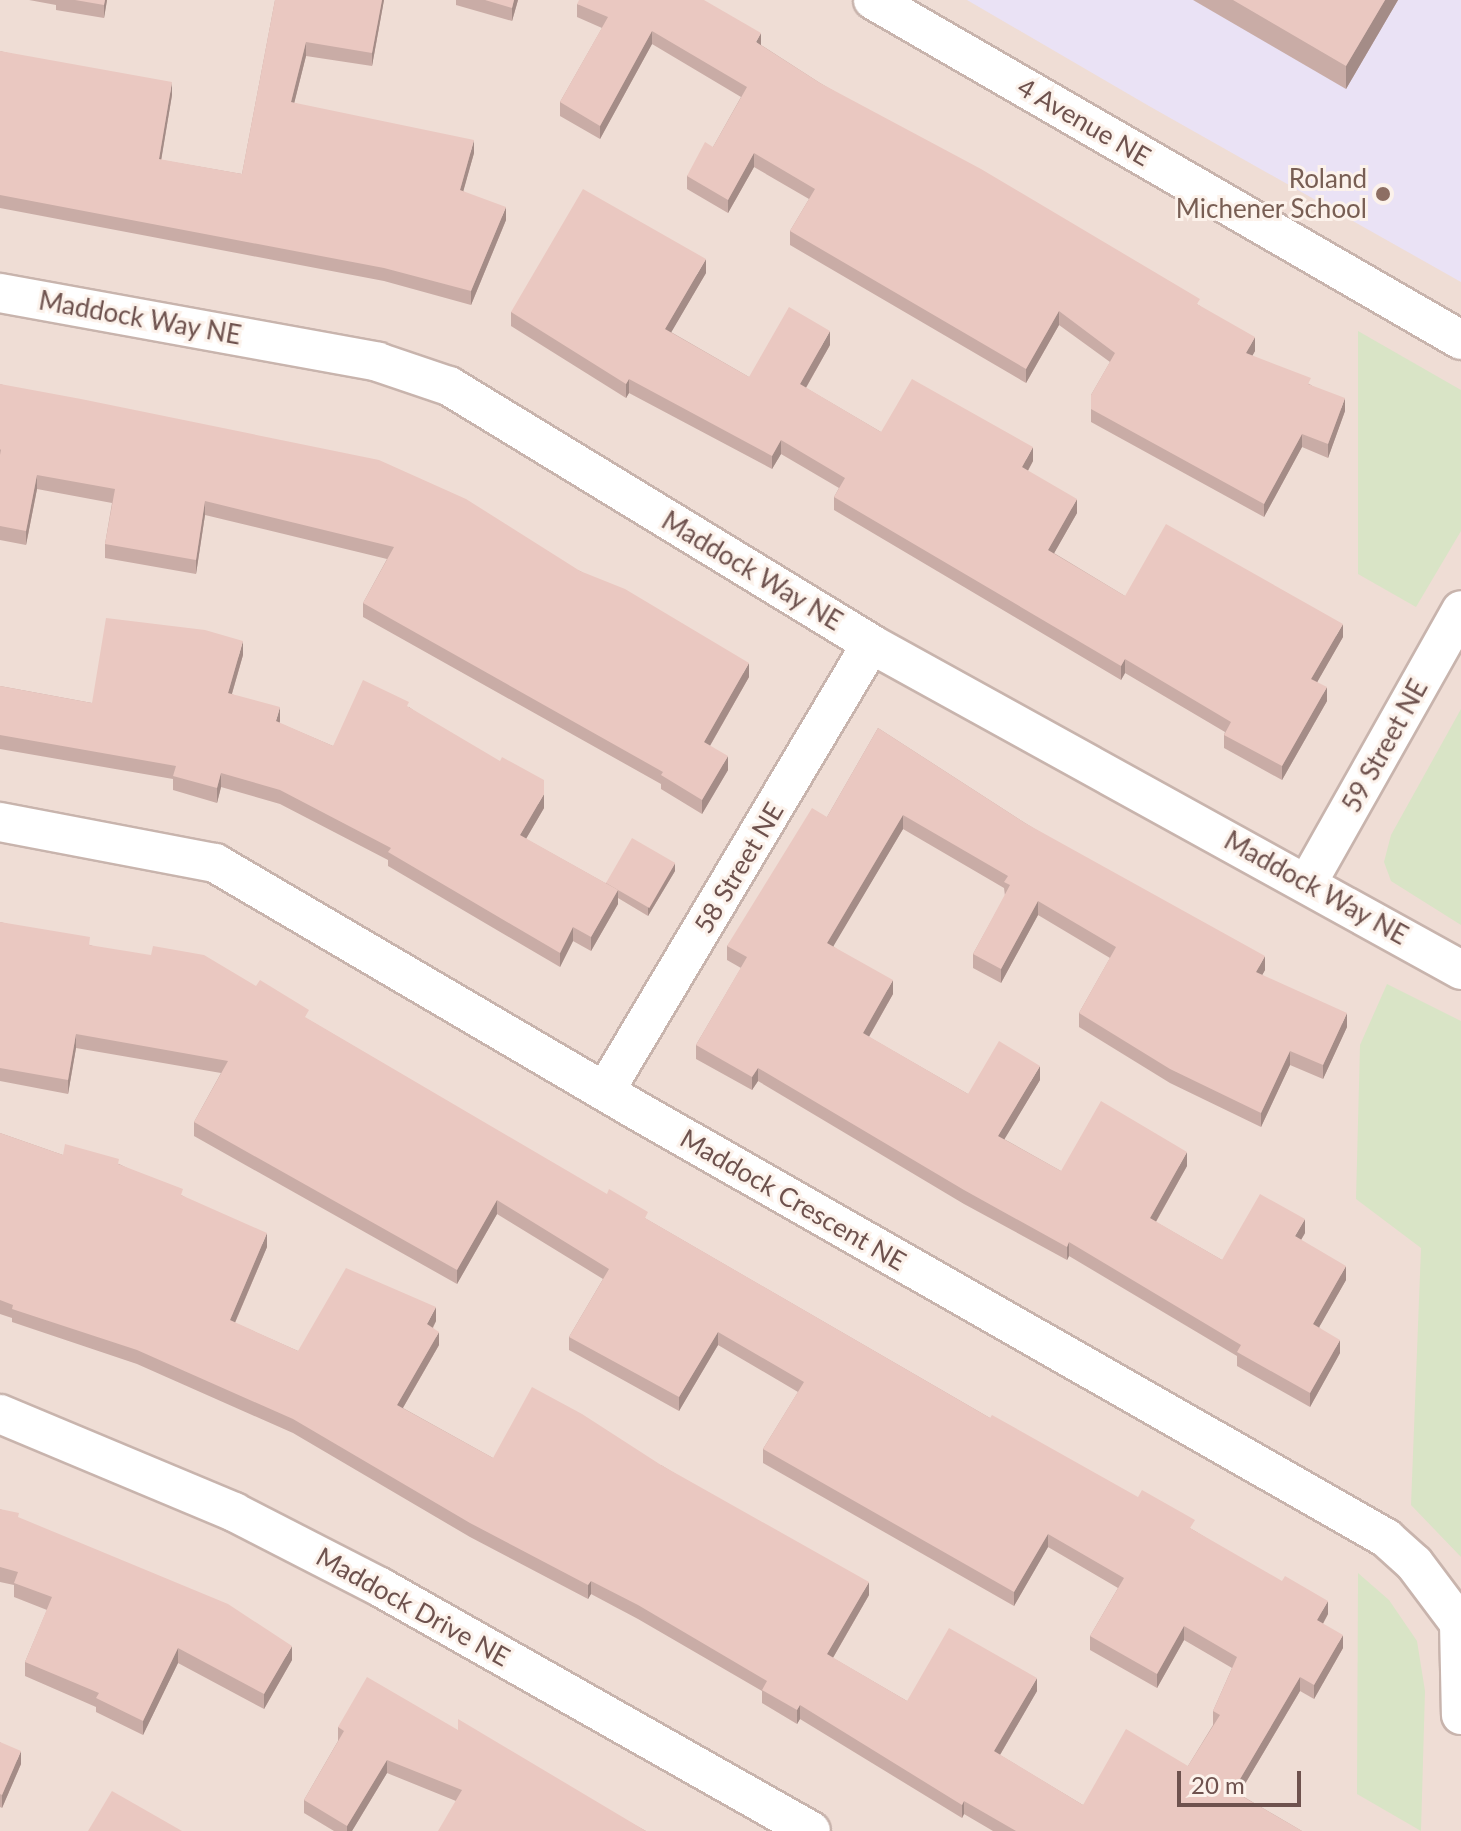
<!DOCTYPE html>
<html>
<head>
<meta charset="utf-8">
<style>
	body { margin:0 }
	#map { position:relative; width:1461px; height:1831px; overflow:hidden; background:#f9ede5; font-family:Lato,sans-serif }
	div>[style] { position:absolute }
	.residential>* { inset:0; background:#efddd5; transform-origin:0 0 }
	.education>* { inset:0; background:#eae2f5 }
	.green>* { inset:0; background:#d9e4c6 }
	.roads { filter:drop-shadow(2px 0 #c8b4ad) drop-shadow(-2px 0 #c8b4ad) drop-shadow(0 2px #c8b4ad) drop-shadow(0 -2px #c8b4ad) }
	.minor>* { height:38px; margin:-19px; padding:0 19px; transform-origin:19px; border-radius:19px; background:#fff }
	.wall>* { inset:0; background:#c9aca6 }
	.shaded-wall>* { inset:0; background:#a48c87 }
	.building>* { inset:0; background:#eac8c1; transform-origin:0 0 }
	.dots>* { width:22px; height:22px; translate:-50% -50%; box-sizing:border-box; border:4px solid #fcf2eb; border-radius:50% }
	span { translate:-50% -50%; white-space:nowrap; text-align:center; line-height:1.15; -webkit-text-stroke:6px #fcf2eb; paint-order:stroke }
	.street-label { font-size:26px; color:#6e524e }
	.education-label { font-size:26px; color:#785e54 }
	.right { translate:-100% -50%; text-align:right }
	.scale { position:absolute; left:1177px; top:1771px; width:124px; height:36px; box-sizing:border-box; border:4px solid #6e524e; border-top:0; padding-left:10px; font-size:24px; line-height:28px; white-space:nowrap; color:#6e524e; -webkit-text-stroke:6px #fcf2eb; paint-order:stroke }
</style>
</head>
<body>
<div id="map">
	<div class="residential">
		<div style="left:0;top:0;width:1461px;height:1831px"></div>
	</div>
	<div class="education">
		<div style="clip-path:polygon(967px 0,1461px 0,1461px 282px,1149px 106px)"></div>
	</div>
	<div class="green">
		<div style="clip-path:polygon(1358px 331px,1461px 390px,1461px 531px,1416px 607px,1358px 574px)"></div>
		<div style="clip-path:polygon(1461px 709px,1461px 925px,1391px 881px,1384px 862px,1391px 835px)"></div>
		<div style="clip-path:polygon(1387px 984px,1461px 1021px,1461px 1557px,1411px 1505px,1421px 1248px,1356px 1199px,1360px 1045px)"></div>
		<div style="clip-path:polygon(1358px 1573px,1389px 1600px,1417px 1641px,1425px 1691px,1421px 1831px,1357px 1794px)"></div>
	</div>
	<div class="roads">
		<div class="minor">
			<div style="left:873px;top:0;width:679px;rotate:30.04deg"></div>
			<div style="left:0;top:293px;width:384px;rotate:10.3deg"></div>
			<div style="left:378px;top:362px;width:75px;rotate:18.7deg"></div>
			<div style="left:449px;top:386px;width:495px;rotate:31.4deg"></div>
			<div style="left:871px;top:644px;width:674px;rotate:28.92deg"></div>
			<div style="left:0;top:822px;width:219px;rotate:10.8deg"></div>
			<div style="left:215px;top:863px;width:480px;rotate:30.4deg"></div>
			<div style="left:629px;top:1106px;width:872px;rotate:29.71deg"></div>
			<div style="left:1386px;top:1538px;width:38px;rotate:42deg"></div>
			<div style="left:1414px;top:1563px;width:75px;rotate:53.1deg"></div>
			<div style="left:1459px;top:1623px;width:92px;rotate:88.8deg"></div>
			<div style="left:1308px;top:882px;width:312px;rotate:-60.6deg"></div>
			<div style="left:605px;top:1091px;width:520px;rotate:-59.24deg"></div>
			<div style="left:0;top:1414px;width:254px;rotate:22.7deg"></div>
			<div style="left:234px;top:1512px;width:164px;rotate:27.2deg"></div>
			<div style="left:380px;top:1587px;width:495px;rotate:29.5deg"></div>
		</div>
	</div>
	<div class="wall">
		<div style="clip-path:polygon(29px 0,107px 0,104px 18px,56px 10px,56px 5px)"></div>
		<div style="clip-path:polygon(275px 0,384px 0,372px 66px,306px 56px,294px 103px,474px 153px,463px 191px,506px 220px,471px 305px,384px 281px,0 208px,0 51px,172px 95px,161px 160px,242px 174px)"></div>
		<div style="clip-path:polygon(456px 0,518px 0,512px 21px,456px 5px)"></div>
		<div style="clip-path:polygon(1193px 0,1398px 0,1346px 89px)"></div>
		<div style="clip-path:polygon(577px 4px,761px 45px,820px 83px,1200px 306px,1255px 351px,1252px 356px,1311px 385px,1345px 411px,1328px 458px,1302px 447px,1264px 517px,1091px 422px,1091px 395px,1110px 362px,1059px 325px,1026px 383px,790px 245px,790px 231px,809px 199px,754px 167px,728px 213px,687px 189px,687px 176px,713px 147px,741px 97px,652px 44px,600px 139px,560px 116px,560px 102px,602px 28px,577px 17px)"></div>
		<div style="clip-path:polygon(706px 273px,671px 332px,749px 377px,830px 345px,806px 388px,881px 432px,1033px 461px,1028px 471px,1077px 513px,1054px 553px,1125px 596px,1343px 637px,1317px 682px,1327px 701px,1282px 780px,1224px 748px,1224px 735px,1225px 732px,1125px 673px,1121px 680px,834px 510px,834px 497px,839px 488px,781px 454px,772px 469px,629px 393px,626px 398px,511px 326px,511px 312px)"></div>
		<div style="clip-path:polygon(0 384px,580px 571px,749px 677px,710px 746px,728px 770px,702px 814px,661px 789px,661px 784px,363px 617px,363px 603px,387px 559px,205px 515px,196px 574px,105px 558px,105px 544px,112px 503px,37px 489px,26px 545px,0 540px)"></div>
		<div style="clip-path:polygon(243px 655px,232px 694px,280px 721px,279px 723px,333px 746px,409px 707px,544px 808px,526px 839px,605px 883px,675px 871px,648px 916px,618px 898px,618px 904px,591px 951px,573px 941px,560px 967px,388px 866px,388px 860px,280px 804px,221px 787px,217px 803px,173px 790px,173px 779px,0 749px,0 686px,92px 703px)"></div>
		<div style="clip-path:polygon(878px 728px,1025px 823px,1265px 970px,1262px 975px,1347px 1027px,1323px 1079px,1290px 1065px,1261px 1127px,1170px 1083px,1079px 1027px,1079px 1013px,1110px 958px,1038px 915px,1001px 983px,973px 968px,973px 954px,1005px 896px,1004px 888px,903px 829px,833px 946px,893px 994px,869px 1037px,968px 1094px,1040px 1080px,1004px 1139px,1061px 1171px,1187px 1166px,1156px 1222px,1222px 1260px,1305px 1233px,1301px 1240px,1346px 1280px,1319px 1327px,1340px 1353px,1310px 1407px,1237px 1366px,1237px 1356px,1069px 1256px,1067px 1260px,964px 1204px,758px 1081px,752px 1090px,696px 1059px,696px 1045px,741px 968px,727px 960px,727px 946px,827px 817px)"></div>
		<div style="clip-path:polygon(0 922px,90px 945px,309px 1020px,648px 1220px,990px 1418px,1195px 1531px,1328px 1614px,1323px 1624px,1343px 1648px,1314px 1699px,1300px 1691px,1239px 1794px,1302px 1831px,993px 1831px,964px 1814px,962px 1818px,800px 1719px,797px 1724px,762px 1703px,762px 1691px,638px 1619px,591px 1594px,588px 1599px,470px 1537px,293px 1433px,137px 1364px,12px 1322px,12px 1318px,0 1314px,0 1133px,63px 1155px,119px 1164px,183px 1196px,267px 1247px,235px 1323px,298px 1351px,436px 1321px,433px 1328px,439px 1345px,403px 1408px,493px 1458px,661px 1465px,869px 1595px,833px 1658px,907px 1701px,1037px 1691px,1000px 1755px,1083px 1805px,1188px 1766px,1213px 1725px,1213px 1711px,1232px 1668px,1184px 1640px,1157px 1688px,1090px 1650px,1090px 1636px,1118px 1588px,1048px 1547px,1014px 1606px,763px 1463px,763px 1449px,798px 1392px,718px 1345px,679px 1411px,569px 1350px,569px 1337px,603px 1279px,497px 1214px,457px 1284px,194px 1136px,194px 1122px,221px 1073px,76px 1048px,68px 1094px,0 1081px)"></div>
		<div style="clip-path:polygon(0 1509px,292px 1660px,264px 1709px,178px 1663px,143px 1735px,96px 1712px,96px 1707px,25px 1676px,25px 1662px,47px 1610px,14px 1597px,14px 1585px,0 1582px)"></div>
		<div style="clip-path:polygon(338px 1727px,458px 1730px,646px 1831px,456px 1801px,387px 1773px,352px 1831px,334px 1831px,304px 1813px,304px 1800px,338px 1741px)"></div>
		<div style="clip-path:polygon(0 1742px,21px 1764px,2px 1808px,0 1807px)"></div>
	</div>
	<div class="shaded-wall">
		<div style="clip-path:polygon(105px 0,107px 0,104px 18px,104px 5px)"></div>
		<div style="clip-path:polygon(382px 0,384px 0,372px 66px,372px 53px)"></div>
		<div style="clip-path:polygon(514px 0,518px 0,512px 21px,512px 8px)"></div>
		<div style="clip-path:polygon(1385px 0,1398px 0,1346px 89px,1346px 66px)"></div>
		<div style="clip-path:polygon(652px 31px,652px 44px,600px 139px,600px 126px)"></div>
		<div style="clip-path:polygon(761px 33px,761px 47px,756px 42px)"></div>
		<div style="clip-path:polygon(306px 42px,306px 56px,291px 116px,291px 102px)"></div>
		<div style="clip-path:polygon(172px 82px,172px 95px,159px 173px,159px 159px)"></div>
		<div style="clip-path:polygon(474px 140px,474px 153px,460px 203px,460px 190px)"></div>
		<div style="clip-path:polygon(754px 153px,754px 167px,728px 213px,728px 200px)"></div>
		<div style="clip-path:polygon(506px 207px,506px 220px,471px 305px,471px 291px)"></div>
		<div style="clip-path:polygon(706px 259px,706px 273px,665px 343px,665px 329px)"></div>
		<div style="clip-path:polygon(1059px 311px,1059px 325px,1026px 383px,1026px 369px)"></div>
		<div style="clip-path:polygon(830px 331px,830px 345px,800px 398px,800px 384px)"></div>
		<div style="clip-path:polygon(1255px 337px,1255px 351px,1246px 367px,1246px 353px)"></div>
		<div style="clip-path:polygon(629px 379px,629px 393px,626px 398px,626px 384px)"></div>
		<div style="clip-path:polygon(1345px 398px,1345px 411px,1328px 458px,1328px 444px)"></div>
		<div style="clip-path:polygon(1302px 434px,1302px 447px,1264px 517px,1264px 504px)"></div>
		<div style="clip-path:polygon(781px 440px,781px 454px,772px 469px,772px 456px)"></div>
		<div style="clip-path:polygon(1033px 447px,1033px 461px,1022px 481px,1022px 467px)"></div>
		<div style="clip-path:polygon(37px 475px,37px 489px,26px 545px,26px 531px)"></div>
		<div style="clip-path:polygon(1077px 499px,1077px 513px,1048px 564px,1048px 550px)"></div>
		<div style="clip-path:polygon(205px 501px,205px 515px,196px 574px,196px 560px)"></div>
		<div style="clip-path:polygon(1343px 624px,1343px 637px,1311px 693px,1311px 679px)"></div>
		<div style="clip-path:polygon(243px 641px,243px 655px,228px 707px,228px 693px)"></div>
		<div style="clip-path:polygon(1125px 659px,1125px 673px,1121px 680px,1121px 666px)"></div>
		<div style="clip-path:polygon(749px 663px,749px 677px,704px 756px,704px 742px)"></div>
		<div style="clip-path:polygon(1327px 687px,1327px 701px,1282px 780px,1282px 766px)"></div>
		<div style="clip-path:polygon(280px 707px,280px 721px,276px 735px,276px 721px)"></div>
		<div style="clip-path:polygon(728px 756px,728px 770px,702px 814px,702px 800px)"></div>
		<div style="clip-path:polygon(221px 773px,221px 787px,217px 803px,217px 788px)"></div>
		<div style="clip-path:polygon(544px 794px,544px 808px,520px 849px,520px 835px)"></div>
		<div style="clip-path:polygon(903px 815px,903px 829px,827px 957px,827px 943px)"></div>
		<div style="clip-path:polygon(675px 863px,675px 871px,648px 916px,648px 908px)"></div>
		<div style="clip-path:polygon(618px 890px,618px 904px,591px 951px,591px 937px)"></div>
		<div style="clip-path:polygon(1038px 901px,1038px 915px,1001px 983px,1001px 969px)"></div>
		<div style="clip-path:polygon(573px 927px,573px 941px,560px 967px,560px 953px)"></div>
		<div style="clip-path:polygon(1265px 956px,1265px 970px,1256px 986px,1256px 972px)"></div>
		<div style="clip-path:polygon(893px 980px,893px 994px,863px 1047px,863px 1033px)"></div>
		<div style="clip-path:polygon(1347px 1013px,1347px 1027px,1323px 1079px,1323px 1065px)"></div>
		<div style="clip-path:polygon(76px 1034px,76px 1048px,68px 1094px,68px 1080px)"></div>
		<div style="clip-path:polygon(1290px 1051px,1290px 1065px,1261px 1127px,1261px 1113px)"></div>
		<div style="clip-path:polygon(1040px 1066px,1040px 1080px,998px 1150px,998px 1136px)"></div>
		<div style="clip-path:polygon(758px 1068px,758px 1081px,752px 1090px,752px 1077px)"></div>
		<div style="clip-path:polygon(1187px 1152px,1187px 1166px,1150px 1232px,1150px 1218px)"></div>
		<div style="clip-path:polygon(497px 1200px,497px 1214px,457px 1284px,457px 1270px)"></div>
		<div style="clip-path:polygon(1305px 1219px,1305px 1233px,1295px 1250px,1295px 1236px)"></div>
		<div style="clip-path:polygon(267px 1233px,267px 1247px,230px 1334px,230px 1320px)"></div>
		<div style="clip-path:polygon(1069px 1242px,1069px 1256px,1067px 1260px,1067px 1247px)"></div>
		<div style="clip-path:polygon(1346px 1266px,1346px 1280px,1313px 1338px,1313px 1324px)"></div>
		<div style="clip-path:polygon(436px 1307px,436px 1321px,427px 1338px,427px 1324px)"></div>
		<div style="clip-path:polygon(439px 1332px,439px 1345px,397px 1418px,397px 1405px)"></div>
		<div style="clip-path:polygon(718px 1332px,718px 1345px,679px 1411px,679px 1397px)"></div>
		<div style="clip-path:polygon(1340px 1340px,1340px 1353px,1310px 1407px,1310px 1393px)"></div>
		<div style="clip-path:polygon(1048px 1534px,1048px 1547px,1014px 1606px,1014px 1592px)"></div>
		<div style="clip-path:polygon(591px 1581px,591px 1594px,588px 1599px,588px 1585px)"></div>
		<div style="clip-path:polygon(869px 1582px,869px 1595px,827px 1668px,827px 1654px)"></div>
		<div style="clip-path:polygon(1328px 1601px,1328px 1614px,1317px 1634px,1317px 1620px)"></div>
		<div style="clip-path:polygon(1184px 1626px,1184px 1640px,1157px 1688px,1157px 1674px)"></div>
		<div style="clip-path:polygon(1343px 1635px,1343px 1648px,1314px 1699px,1314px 1685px)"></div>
		<div style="clip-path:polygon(292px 1646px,292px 1660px,264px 1709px,264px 1694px)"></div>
		<div style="clip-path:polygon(178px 1648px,178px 1663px,143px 1735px,143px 1721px)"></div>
		<div style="clip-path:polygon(1300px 1677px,1300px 1691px,1233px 1804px,1233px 1791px)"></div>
		<div style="clip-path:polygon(1037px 1678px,1037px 1691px,994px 1765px,994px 1751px)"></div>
		<div style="clip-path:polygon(800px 1705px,800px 1719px,797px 1724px,797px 1710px)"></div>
		<div style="clip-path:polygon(21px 1751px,21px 1764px,2px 1808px,2px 1795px)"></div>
		<div style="clip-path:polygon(387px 1760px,387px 1773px,352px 1831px,347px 1831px,347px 1826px)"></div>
		<div style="clip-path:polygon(964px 1801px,964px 1814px,962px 1818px,962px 1805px)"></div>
	</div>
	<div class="building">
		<div style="clip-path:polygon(75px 0,105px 0,104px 5px)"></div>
		<div style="clip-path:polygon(275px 0,382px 0,372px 53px,306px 42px,291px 102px,474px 140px,460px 190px,506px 207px,471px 291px,384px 268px,0 195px,0 51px,172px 82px,159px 159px,242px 174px)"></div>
		<div style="clip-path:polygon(485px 0,514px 0,512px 8px)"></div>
		<div style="clip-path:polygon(579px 0,704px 0,761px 33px,756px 42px,820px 83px,981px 169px,1200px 299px,1197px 304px,1255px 337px,1246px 353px,1311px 378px,1308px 384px,1345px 398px,1328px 444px,1302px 434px,1264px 504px,1091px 409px,1091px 395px,1115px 353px,1059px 311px,1026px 369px,790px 231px,815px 189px,754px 153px,728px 200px,687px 176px,705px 142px,713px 147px,747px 87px,652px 31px,600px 126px,560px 102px,608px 17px,577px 4px)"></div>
		<div style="clip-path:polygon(1233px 0,1385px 0,1346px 66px)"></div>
		<div style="clip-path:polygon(583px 189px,706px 259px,665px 329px,749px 377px,789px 307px,830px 331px,800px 384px,881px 432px,912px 379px,1033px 447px,1022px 467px,1077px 499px,1048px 550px,1125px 596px,1166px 524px,1343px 624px,1311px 679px,1327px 687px,1282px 766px,1224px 735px,1231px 722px,1125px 659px,1121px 666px,834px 497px,845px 478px,781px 440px,772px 456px,629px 379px,626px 384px,511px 312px)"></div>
		<div style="clip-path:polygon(0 384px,81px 399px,379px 460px,466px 499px,580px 571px,625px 589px,749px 663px,704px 742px,728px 756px,702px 800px,661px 775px,663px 772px,363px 603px,394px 547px,205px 501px,196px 560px,105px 544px,115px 489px,37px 475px,26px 531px,0 526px,0 455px,1px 450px,0 449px)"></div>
		<div style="clip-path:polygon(106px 618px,205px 630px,243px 641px,228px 693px,280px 707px,276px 721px,333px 746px,363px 680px,409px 702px,407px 706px,500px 761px,502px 757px,544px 780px,544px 794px,520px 835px,618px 890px,591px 937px,573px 927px,560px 953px,388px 852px,391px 848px,280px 790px,221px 773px,217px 788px,173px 776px,176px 766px,0 735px,0 686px,92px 703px)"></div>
		<div style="clip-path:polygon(878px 728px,1025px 823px,1265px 956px,1256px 972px,1347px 1013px,1323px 1065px,1290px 1051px,1261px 1113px,1170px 1069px,1079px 1013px,1116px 947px,1038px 901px,1001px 969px,973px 954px,1010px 885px,1004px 882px,1008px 876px,903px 815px,827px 943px,893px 980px,863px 1033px,968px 1094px,999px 1041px,1040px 1066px,998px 1136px,1061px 1171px,1101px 1101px,1187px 1152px,1150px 1218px,1222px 1260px,1260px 1194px,1305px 1219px,1295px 1236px,1346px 1266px,1313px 1324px,1340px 1340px,1310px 1393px,1237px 1352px,1241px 1345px,1069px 1242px,1067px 1247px,964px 1190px,758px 1068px,752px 1077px,696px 1045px,747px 957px,727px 946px,812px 808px,827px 817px)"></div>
		<div style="left:632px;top:838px;width:50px;height:52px;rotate:30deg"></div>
		<div style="clip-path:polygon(0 922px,90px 937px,89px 945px,151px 955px,153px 946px,204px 955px,256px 986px,260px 980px,309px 1010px,305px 1017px,607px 1194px,609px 1189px,648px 1212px,645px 1218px,990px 1418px,992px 1415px,1138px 1497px,1142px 1490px,1195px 1520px,1190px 1528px,1282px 1581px,1285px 1576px,1328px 1601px,1317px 1620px,1343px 1635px,1314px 1685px,1300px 1677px,1233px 1791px,1302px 1831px,1016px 1831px,964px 1801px,962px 1805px,800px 1705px,797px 1710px,762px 1690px,767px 1681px,638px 1605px,591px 1581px,588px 1585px,470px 1523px,293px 1419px,137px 1350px,12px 1309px,13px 1305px,0 1300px,0 1133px,63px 1155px,65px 1144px,119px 1159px,118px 1164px,183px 1189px,181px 1195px,267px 1233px,230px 1320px,298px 1351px,346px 1268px,436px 1307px,427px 1324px,439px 1332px,397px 1405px,493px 1458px,532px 1387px,582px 1414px,661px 1465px,869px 1582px,827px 1654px,907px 1701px,949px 1628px,1037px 1678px,994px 1751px,1083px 1805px,1126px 1729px,1188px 1766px,1220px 1715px,1213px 1711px,1237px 1657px,1184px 1626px,1157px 1674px,1090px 1636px,1124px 1578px,1048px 1534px,1014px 1592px,763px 1449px,804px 1382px,718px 1332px,679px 1397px,569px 1337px,609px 1269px,497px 1200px,457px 1270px,194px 1122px,228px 1061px,76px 1034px,68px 1080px,0 1068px)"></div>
		<div style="clip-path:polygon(0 1509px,19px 1513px,18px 1517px,228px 1604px,292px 1646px,264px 1694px,178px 1648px,143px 1721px,96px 1698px,99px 1693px,25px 1662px,52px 1597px,14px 1583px,18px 1572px,0 1567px)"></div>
		<div style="clip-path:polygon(367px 1677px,458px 1730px,458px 1719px,646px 1831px,438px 1831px,462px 1790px,387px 1760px,347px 1826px,304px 1800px,344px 1731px,338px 1727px)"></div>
		<div style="clip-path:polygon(0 1742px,21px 1751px,2px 1795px,0 1794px)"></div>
		<div style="clip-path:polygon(112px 1791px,182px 1831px,88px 1831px)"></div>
	</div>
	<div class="dots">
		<div style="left:1383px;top:194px;background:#8d6e63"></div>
	</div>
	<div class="street-label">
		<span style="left:1084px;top:122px;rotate:30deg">4 Avenue NE</span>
		<span style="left:140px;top:318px;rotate:10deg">Maddock Way NE</span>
		<span style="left:752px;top:571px;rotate:31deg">Maddock Way NE</span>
		<span style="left:1385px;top:746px;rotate:-61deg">59 Street NE</span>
		<span style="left:739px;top:868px;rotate:-59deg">58 Street NE</span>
		<span style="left:1316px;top:888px;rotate:29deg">Maddock Way NE</span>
		<span style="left:793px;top:1200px;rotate:30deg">Maddock Crescent NE</span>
		<span style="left:413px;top:1607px;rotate:29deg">Maddock Drive NE</span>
	</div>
	<div class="education-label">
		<span class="right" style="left:1367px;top:194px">Roland<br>Michener School</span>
	</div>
	<div class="scale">20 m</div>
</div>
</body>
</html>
